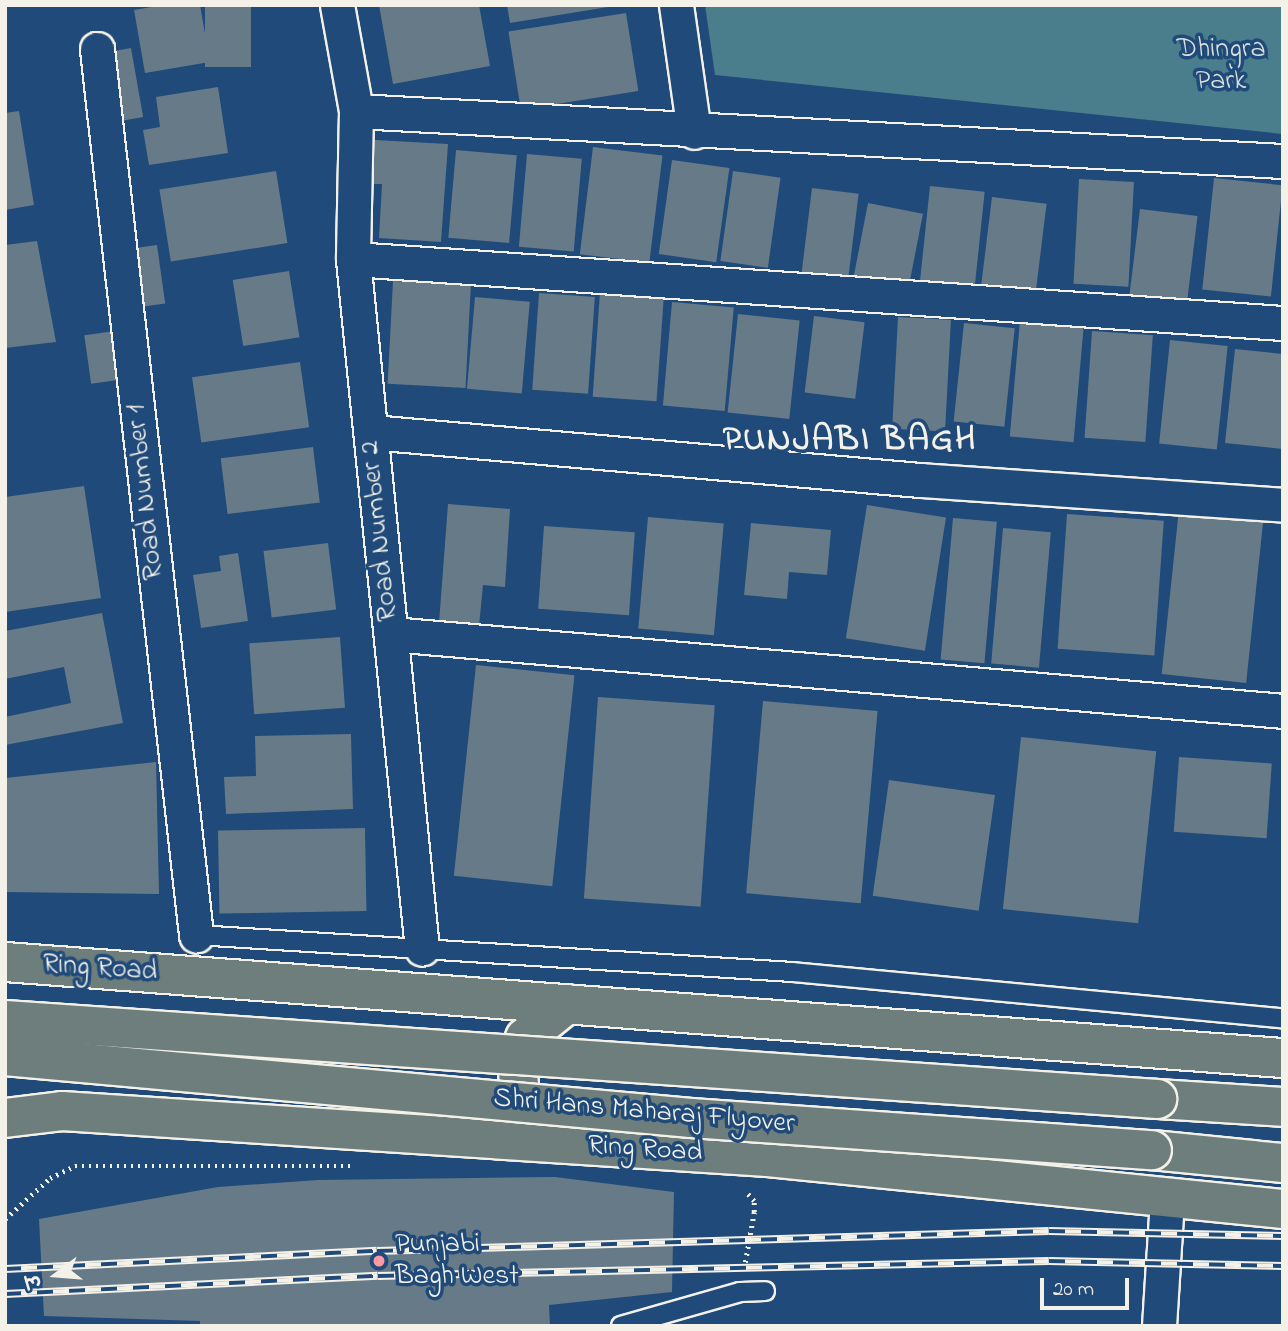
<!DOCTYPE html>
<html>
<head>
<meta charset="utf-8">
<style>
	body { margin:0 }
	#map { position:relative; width:1288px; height:1331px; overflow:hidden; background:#1f4a7a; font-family:"Indie Flower","Playpen Sans Deva",sans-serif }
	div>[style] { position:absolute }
	.green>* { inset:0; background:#4a7e8c }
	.building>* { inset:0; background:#667a88; transform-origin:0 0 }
	.path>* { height:4.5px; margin-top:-2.25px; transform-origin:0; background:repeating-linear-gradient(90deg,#f4f1e8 0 2px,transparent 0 7px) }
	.roads { filter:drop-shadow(2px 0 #f4f1e8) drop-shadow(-2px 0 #f4f1e8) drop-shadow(0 2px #f4f1e8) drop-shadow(0 -2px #f4f1e8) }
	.lane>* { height:18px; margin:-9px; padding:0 9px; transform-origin:9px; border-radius:9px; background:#1f4a7a }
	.street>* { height:33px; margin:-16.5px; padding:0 16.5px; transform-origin:16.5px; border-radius:16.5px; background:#1f4a7a }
	.primary>* { height:38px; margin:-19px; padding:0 19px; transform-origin:19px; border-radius:19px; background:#6d7e7c }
	.rail>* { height:8px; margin-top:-4px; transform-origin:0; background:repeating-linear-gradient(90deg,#1f4a7a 0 16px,#f4f1e8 0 32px); box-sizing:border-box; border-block:2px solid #f4f1e8 }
	.bridges { filter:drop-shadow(2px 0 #f4f1e8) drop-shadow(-2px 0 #f4f1e8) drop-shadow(0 2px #f4f1e8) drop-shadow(0 -2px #f4f1e8) }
	.primary-bridge>* { height:38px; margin:-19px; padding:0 19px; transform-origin:19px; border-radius:19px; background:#6d7e7c }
	.dots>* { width:19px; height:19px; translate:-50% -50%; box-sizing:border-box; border:4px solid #1f4a7a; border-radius:50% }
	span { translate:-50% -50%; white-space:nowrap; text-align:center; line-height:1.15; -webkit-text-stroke:7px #1f4a7a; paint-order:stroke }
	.park-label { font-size:28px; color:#dae0da }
	.street-label { font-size:28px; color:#f4f1e8 }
	.poi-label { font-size:28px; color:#f4f1e8 }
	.left { translate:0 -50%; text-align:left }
	.district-label { font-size:35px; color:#f4f1e8; font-weight:700; letter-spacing:2px }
	.frame { position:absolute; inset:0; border:7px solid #f4f1e8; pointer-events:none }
	.north { position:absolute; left:21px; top:1240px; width:70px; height:70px; -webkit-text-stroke:5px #1f4a7a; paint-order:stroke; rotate:254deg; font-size:19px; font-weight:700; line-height:28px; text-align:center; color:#f4f1e8 }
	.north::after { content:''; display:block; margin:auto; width:24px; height:32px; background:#f4f1e8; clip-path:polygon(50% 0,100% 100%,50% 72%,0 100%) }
	.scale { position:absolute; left:1040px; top:1278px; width:89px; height:32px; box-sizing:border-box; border:4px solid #f4f1e8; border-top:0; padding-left:9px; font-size:21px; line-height:24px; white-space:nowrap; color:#f4f1e8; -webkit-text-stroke:5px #1f4a7a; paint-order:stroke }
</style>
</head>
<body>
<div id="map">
	<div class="green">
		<div style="clip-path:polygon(705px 5px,1283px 5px,1283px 134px,715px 75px)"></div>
	</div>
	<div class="building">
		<div style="clip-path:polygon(163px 5px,200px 5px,210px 62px,145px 73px,134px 10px)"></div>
		<div style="left:205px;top:5px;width:46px;height:62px"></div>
		<div style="clip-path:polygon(379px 5px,479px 5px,490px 66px,393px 84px)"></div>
		<div style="clip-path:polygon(507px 5px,608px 5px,608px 7px,510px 23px)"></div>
		<div style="left:626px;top:13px;width:79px;height:119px;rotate:81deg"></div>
		<div style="left:131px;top:48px;width:70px;height:30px;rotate:80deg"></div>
		<div style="clip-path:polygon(218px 87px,228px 153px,149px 165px,143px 130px,160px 127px,156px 97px)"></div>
		<div style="clip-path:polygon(19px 111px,34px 205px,5px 210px,5px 113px)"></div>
		<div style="clip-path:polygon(375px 140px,448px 144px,441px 242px,379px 238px,382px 184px,373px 184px)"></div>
		<div style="left:593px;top:147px;width:70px;height:108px;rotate:7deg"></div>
		<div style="left:456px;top:150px;width:61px;height:88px;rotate:5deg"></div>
		<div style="left:527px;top:154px;width:55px;height:93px;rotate:5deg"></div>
		<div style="left:672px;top:160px;width:58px;height:95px;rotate:8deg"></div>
		<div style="left:276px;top:171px;width:73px;height:118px;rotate:81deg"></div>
		<div style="left:733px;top:171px;width:48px;height:91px;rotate:8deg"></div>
		<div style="left:1214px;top:178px;width:69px;height:112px;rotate:6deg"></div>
		<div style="left:1079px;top:179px;width:55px;height:105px;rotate:3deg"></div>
		<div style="left:930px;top:186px;width:55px;height:99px;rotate:6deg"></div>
		<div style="left:812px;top:188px;width:47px;height:88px;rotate:7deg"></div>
		<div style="left:992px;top:197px;width:55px;height:89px;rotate:7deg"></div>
		<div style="left:868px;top:203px;width:56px;height:80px;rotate:11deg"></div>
		<div style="left:1140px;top:209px;width:58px;height:87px;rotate:7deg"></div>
		<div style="clip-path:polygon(37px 241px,56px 342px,5px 348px,5px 245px)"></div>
		<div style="left:157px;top:245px;width:59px;height:27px;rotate:82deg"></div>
		<div style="left:289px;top:271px;width:67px;height:57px;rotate:81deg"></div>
		<div style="left:393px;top:281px;width:78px;height:103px;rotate:3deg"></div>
		<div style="left:600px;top:292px;width:64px;height:105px;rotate:4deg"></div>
		<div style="left:539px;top:293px;width:56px;height:97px;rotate:4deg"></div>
		<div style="left:475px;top:297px;width:55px;height:92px;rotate:5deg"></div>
		<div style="left:672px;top:302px;width:62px;height:104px;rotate:5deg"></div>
		<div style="left:738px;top:314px;width:62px;height:99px;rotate:6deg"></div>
		<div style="left:814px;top:316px;width:51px;height:77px;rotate:7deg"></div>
		<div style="left:898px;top:317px;width:53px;height:112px;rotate:3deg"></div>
		<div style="left:1020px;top:320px;width:64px;height:117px;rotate:5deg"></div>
		<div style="left:964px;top:323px;width:51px;height:99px;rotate:6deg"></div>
		<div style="left:115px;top:331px;width:49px;height:31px;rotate:82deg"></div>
		<div style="left:1092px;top:331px;width:61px;height:107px;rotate:4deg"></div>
		<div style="left:1170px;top:340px;width:58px;height:104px;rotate:6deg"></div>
		<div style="clip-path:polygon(1235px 349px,1283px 354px,1283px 449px,1225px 443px)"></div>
		<div style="left:300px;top:362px;width:66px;height:109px;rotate:82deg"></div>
		<div style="left:313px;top:447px;width:56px;height:93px;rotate:83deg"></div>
		<div style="clip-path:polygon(84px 486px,101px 598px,5px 612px,5px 497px)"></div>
		<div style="clip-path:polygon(448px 504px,510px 509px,505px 587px,483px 585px,479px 626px,439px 623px)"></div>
		<div style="left:867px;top:505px;width:80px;height:135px;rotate:9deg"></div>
		<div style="left:1179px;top:509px;width:85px;height:166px;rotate:6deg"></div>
		<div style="left:1067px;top:514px;width:97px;height:135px;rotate:4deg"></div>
		<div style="left:648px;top:517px;width:76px;height:112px;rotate:5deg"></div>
		<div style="left:953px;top:518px;width:44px;height:142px;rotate:5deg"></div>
		<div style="clip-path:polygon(751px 523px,831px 530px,827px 575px,789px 572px,787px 599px,744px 595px)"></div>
		<div style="left:544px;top:526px;width:91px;height:83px;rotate:4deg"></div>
		<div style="left:1003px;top:528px;width:48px;height:136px;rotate:5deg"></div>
		<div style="left:328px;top:543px;width:67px;height:65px;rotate:83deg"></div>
		<div style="clip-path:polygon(238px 553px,248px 621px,201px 628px,193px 575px,221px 571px,219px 556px)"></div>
		<div style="clip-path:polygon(102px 613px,123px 723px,5px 745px,5px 717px,71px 703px,64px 667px,5px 679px,5px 631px)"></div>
		<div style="left:340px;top:637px;width:71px;height:91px;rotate:86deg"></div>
		<div style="left:476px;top:665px;width:99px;height:212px;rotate:6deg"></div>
		<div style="left:598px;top:697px;width:117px;height:202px;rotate:4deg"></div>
		<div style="left:763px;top:701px;width:115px;height:193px;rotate:5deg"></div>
		<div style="clip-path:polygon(351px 734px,353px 809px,226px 814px,224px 777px,256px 776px,255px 736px)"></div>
		<div style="left:1021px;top:737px;width:136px;height:173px;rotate:6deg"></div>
		<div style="left:1179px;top:757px;width:93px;height:75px;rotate:4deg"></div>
		<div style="clip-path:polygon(156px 762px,159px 894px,5px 892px,5px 778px)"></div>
		<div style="left:889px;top:780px;width:107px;height:117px;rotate:8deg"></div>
		<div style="left:365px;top:828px;width:83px;height:147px;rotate:89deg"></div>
		<div style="clip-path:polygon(555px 1177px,674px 1192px,672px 1292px,549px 1305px,550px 1326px,200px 1326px,200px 1321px,44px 1316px,39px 1219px,218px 1187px,318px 1180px)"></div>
	</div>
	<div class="path">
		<div style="left:5px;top:1219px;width:61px;rotate:-42.3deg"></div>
		<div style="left:50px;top:1178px;width:28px;rotate:-26deg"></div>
		<div style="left:75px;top:1166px;width:275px"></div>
		<div style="left:744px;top:1269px;width:58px;rotate:-80deg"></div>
		<div style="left:754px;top:1212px;width:11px;rotate:-90deg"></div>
		<div style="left:754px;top:1201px;width:13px;rotate:-132deg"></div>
	</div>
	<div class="roads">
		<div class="lane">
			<div style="left:196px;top:935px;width:597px;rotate:3.55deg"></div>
			<div style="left:792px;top:972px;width:493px;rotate:5.4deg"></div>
			<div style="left:621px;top:1326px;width:124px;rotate:-15.9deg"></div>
			<div style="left:740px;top:1292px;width:25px;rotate:-2deg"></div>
		</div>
		<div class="street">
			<div style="left:337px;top:5px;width:108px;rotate:79.8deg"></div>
			<div style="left:356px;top:111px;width:148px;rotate:91.2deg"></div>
			<div style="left:353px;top:259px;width:693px;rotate:84.29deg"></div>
			<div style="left:676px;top:5px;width:128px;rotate:81.9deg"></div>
			<div style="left:97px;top:49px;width:892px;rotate:83.62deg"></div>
			<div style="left:356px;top:111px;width:928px;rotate:3.09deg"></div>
			<div style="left:353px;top:259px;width:932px;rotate:3.94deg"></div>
			<div style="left:371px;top:432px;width:551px;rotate:5deg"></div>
			<div style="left:920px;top:480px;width:364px;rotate:3.9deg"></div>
			<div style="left:391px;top:634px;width:895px;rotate:4.93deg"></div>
			<div style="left:1159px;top:1326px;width:128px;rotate:-86.4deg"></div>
		</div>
		<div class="primary">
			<div style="left:5px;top:962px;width:1282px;rotate:4.3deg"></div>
			<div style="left:1157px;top:1099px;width:126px;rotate:3.6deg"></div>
			<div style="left:5px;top:1118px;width:57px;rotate:-7deg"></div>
			<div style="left:62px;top:1111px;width:707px;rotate:3.73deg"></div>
			<div style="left:768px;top:1157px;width:518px;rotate:5.77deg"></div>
			<div style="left:541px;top:1128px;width:35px;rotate:-127deg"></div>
			<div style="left:520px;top:1100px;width:43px;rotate:-94deg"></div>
			<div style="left:517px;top:1057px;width:21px;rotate:-67deg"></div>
			<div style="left:525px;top:1038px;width:54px;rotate:-39deg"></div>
			<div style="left:1152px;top:1150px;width:132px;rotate:5.7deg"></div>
		</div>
	</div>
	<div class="rail">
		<div style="left:5px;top:1269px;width:372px;rotate:-2.8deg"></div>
		<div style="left:377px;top:1251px;width:672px;rotate:-1.7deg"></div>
		<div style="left:1049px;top:1231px;width:234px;rotate:1.2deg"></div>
		<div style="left:5px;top:1294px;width:373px;rotate:-2.8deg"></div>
		<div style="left:378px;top:1276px;width:671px;rotate:-1.28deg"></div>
		<div style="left:1049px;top:1261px;width:234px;rotate:1.2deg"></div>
	</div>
	<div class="bridges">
		<div class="primary-bridge">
			<div style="left:5px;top:1020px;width:1155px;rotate:3.92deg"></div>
			<div style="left:5px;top:1056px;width:689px;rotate:5.16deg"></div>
			<div style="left:691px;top:1118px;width:462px;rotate:4deg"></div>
		</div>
	</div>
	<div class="dots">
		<div style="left:379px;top:1261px;background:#ff9aa2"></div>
	</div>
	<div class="park-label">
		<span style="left:1221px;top:66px">Dhingra<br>Park</span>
	</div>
	<div class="street-label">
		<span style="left:146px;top:492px;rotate:-96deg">Road Number 1</span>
		<span style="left:380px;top:531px;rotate:-96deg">Road Number 2</span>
		<span style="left:100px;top:969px;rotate:4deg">Ring Road</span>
		<span style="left:644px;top:1112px;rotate:5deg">Shri Hans Maharaj Flyover</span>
		<span style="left:645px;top:1150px;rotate:4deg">Ring Road</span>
	</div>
	<div class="poi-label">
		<span class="left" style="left:395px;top:1261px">Punjabi<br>Bagh West</span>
	</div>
	<div class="district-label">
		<span style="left:850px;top:441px">PUNJABI BAGH</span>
	</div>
	<div class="frame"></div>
	<div class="north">उ</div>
	<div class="scale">20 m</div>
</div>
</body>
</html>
